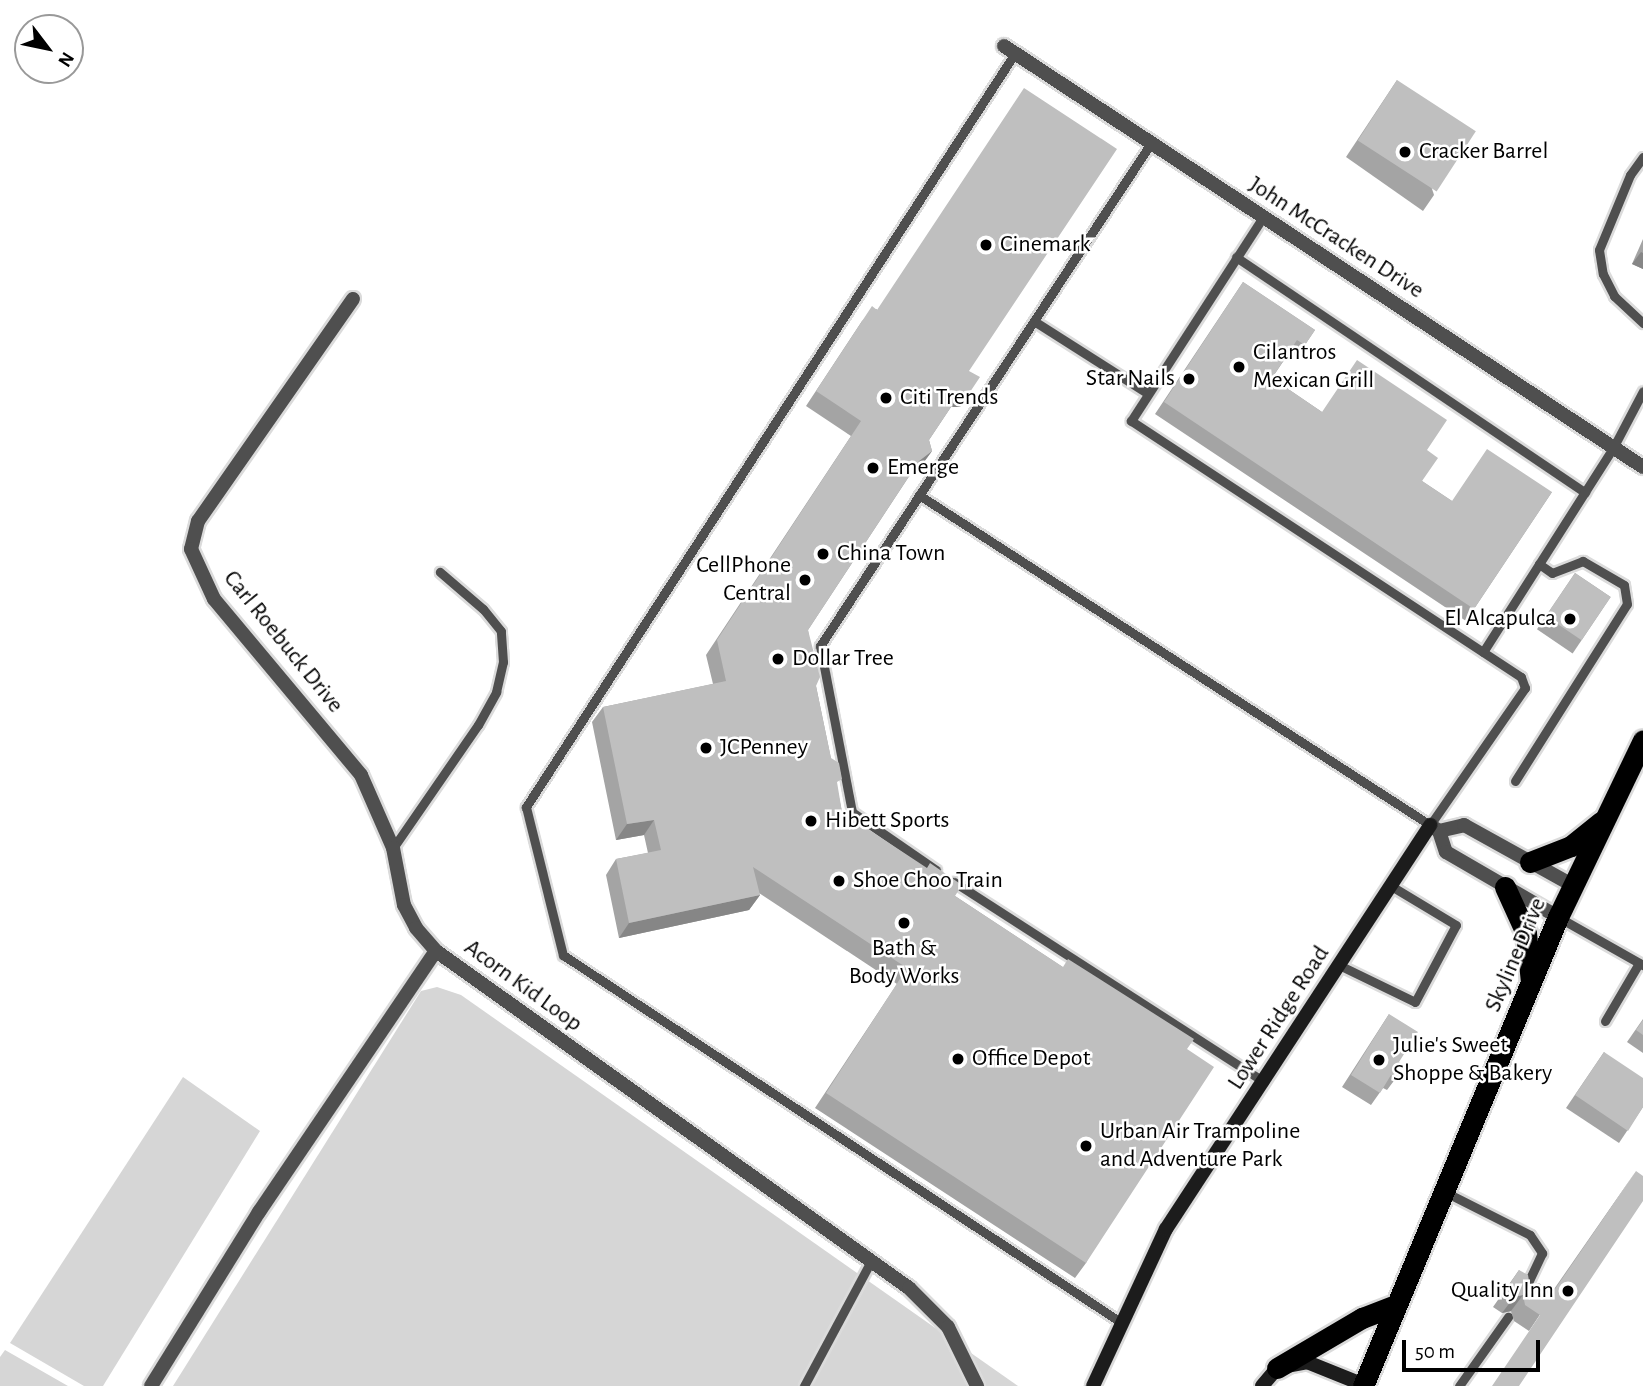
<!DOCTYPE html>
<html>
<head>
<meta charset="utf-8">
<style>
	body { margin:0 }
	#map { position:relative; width:1643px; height:1386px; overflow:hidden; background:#fff; font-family:"Alegreya Sans",sans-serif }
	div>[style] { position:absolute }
	.green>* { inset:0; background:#d6d6d6 }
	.roads { filter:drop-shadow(2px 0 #dbdbdb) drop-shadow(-2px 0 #dbdbdb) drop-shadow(0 2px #dbdbdb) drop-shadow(0 -2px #dbdbdb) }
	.lane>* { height:9px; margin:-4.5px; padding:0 4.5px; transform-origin:4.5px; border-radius:4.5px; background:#4f4f4f }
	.street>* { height:14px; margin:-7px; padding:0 7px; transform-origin:7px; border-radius:7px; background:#4f4f4f }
	.secondary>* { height:14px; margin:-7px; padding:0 7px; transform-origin:7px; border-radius:7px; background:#1c1c1c }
	.highway>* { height:21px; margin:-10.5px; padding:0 10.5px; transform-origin:10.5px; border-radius:10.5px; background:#000 }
	.wall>* { inset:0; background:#a4a4a4; transform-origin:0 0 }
	.shaded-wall>* { inset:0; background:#868686 }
	.building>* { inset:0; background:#bfbfbf; transform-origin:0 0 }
	.dots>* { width:19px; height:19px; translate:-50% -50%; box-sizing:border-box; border:4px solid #fff; border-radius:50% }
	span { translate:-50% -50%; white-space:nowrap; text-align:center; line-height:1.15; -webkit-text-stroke:5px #fff; paint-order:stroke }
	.poi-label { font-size:24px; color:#000 }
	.left { translate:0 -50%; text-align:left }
	.right { translate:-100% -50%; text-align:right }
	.street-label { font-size:24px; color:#000 }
	.north { position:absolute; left:14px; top:14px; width:70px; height:70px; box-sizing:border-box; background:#fff; border:2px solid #999; border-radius:50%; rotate:122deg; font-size:19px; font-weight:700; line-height:28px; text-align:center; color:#000 }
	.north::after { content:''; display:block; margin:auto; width:24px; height:32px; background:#000; clip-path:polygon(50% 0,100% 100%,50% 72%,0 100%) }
	.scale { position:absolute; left:1402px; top:1340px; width:138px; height:32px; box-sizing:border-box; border:4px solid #000; border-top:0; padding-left:9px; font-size:21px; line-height:24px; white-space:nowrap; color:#000; -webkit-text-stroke:5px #fff; paint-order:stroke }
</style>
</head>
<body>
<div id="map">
	<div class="green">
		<div style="clip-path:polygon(437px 987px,461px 995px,1018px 1386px,173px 1386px,421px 991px)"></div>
		<div style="clip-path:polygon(183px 1077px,260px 1131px,103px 1386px,84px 1386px,10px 1343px)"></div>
		<div style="clip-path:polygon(5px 1350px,68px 1386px,0 1386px,0 1357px)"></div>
	</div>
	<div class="roads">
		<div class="lane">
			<div style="left:1015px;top:53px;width:899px;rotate:122.97deg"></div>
			<div style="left:526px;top:807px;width:153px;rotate:76deg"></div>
			<div style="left:563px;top:955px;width:669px;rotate:33.36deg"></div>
			<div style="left:1643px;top:157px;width:22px;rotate:126deg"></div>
			<div style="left:1630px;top:175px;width:81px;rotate:112.5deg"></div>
			<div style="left:1599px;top:250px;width:24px;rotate:81deg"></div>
			<div style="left:1603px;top:274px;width:25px;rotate:63deg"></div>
			<div style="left:1614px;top:296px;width:40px;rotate:43deg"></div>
			<div style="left:1236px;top:257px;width:421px;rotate:34deg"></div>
			<div style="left:1034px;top:321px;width:134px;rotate:32.5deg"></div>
			<div style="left:919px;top:495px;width:608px;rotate:32.85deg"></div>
			<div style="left:1430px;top:825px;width:167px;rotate:-55.3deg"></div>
			<div style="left:1525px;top:688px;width:12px;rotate:-110deg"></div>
			<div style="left:1521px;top:677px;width:467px;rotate:-146.7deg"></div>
			<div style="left:1131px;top:421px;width:243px;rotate:-57.1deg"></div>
			<div style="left:1483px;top:652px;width:242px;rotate:-57.5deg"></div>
			<div style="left:1613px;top:448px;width:64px;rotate:-62.2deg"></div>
			<div style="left:1515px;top:781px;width:209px;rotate:-57.7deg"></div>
			<div style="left:1627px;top:604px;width:19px;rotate:-99deg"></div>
			<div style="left:1624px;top:585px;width:48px;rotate:-149.7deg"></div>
			<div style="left:1583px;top:561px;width:33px;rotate:159deg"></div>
			<div style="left:1552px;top:573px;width:16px;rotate:-145deg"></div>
			<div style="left:393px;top:848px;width:150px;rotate:-55.4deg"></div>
			<div style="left:478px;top:725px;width:38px;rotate:-61deg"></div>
			<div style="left:496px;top:692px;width:31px;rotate:-77deg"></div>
			<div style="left:503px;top:662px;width:31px;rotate:-94deg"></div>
			<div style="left:501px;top:631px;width:28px;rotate:-129deg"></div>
			<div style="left:483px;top:609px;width:57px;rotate:-139.3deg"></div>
			<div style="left:936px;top:870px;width:102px;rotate:-145.4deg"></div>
			<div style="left:852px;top:812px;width:169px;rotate:-100.9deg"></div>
			<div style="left:820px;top:646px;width:602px;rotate:-56.65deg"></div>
			<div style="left:954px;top:882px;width:369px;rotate:32.8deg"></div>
			<div style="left:1558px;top:917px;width:98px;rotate:29.5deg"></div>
			<div style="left:1341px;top:966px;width:82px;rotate:25.9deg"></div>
			<div style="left:1415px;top:1002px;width:87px;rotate:-62deg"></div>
			<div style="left:1456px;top:925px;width:74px;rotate:-148.9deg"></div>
			<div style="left:1605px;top:1021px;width:67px;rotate:-59.6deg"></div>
			<div style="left:1445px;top:1192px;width:95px;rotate:26.8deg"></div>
			<div style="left:1530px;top:1235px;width:22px;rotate:56deg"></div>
			<div style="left:1542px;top:1253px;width:42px;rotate:115.3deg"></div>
			<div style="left:804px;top:1386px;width:140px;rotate:-61.8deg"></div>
			<div style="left:1459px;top:1386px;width:85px;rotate:-54.6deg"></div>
		</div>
		<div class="street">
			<div style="left:1004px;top:46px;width:765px;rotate:33.38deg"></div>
			<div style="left:353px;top:299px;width:271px;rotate:124.9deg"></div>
			<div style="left:198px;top:521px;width:29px;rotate:104deg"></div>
			<div style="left:191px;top:549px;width:55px;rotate:65.3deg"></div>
			<div style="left:214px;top:599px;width:229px;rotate:50.1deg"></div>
			<div style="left:361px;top:775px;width:80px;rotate:66.3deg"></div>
			<div style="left:393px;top:848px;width:58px;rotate:79.1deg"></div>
			<div style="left:404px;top:905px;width:26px;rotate:62deg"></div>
			<div style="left:416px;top:928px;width:30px;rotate:49deg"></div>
			<div style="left:436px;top:951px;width:581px;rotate:35.47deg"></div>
			<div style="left:909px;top:1288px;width:55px;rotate:45deg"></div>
			<div style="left:948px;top:1327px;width:66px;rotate:63.8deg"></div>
			<div style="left:1430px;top:825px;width:11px;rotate:34deg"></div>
			<div style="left:1439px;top:831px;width:26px;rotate:-13deg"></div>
			<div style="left:1464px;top:825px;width:126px;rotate:29deg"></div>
			<div style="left:1439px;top:831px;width:22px;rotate:72deg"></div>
			<div style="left:1446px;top:852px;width:129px;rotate:30.1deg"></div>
			<div style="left:151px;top:1386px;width:205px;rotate:-58.2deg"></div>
			<div style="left:259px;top:1212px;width:315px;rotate:-55.9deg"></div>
		</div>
		<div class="secondary">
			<div style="left:1093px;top:1386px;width:173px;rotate:-65.1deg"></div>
			<div style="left:1166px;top:1229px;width:483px;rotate:-56.8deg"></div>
			<div style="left:1262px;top:1386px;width:23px;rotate:-50deg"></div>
			<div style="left:1277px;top:1368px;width:31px;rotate:-11deg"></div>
			<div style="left:1307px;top:1362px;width:61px;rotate:22deg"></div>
		</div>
		<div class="highway">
			<div style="left:1530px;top:862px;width:44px;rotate:-21.3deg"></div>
			<div style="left:1571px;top:846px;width:38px;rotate:-39deg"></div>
			<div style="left:1505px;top:887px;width:51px;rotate:65.5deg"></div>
			<div style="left:1526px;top:933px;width:49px;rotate:84.2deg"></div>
			<div style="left:1277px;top:1368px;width:99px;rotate:-30.5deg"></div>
			<div style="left:1362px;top:1318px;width:36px;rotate:-21deg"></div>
			<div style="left:1363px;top:1386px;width:508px;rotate:-67.42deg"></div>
			<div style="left:1558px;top:917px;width:196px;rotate:-64.3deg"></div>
		</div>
	</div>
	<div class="wall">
		<div style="clip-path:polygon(1397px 80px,1434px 195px,1423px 211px,1346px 157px)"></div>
		<div style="clip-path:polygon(1643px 239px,1643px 269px,1632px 264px)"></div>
		<div style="clip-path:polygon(1243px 282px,1315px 330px,1296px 358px,1289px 353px,1272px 378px,1322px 412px,1427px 450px,1422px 481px,1452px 501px,1552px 492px,1466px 621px,1155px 414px)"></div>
		<div style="clip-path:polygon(876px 309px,969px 371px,960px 407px,951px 407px,929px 440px,932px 451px,921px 466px,910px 475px,808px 630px,816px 686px,842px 812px,955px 896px,1187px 1049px,1086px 1263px,1075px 1278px,815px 1108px,897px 984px,759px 893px,760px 895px,749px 910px,619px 938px,606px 875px,616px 859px,648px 853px,644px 835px,616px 840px,592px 722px,603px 707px,713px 684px,706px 655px,851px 436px,806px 406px,862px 321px)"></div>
		<div style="left:1575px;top:573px;width:43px;height:68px;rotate:34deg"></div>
		<div style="clip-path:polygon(1389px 1014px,1399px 1062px,1396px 1078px,1387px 1090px,1383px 1088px,1371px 1105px,1342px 1087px)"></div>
		<div style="clip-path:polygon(1643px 1019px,1643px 1053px,1627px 1042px)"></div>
		<div style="clip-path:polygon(1604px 1052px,1643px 1107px,1619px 1143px,1566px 1108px)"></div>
		<div style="clip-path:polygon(1636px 1171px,1529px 1331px,1514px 1321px,1511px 1311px,1502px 1313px,1493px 1307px,1519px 1270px,1530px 1286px,1552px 1292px)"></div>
	</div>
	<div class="shaded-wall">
		<div style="clip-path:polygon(1641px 252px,1643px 253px,1643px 269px,1632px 264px)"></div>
		<div style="clip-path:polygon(961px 392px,970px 392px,960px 407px,950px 407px)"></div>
		<div style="clip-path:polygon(932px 451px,921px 466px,909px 477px,919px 461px)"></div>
		<div style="clip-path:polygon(654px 820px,644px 835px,616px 840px,627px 824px)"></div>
		<div style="clip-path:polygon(760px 895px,749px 910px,619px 938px,629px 923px)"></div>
		<div style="clip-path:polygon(1523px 1295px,1511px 1311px,1502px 1313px,1514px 1297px)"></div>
	</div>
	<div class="building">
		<div style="left:1397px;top:80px;width:94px;height:72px;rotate:33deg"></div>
		<div style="clip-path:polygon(1024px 88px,1117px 149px,969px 371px,980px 377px,970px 392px,961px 392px,929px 440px,932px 451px,919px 461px,808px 630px,820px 677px,816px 686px,831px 758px,839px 763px,842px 779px,837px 782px,842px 812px,927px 868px,930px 863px,962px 885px,955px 896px,1063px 967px,1068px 959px,1194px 1039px,1187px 1049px,1214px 1067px,1086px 1263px,826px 1093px,907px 968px,753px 867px,760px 895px,629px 923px,616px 859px,661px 850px,654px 820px,627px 824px,603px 707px,726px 681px,717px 640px,861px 421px,816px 391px,872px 306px,877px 310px)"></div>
		<div style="clip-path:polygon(1243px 282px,1315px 330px,1305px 345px,1297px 340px,1272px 378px,1322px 412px,1357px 360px,1447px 420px,1427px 450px,1438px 458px,1422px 481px,1452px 501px,1487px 449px,1552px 492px,1474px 609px,1164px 402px)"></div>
		<div style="left:1575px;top:573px;width:43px;height:52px;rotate:34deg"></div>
		<div style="clip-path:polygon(1389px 1014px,1418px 1032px,1399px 1062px,1403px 1065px,1396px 1078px,1391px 1075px,1380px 1093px,1351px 1075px)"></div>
		<div style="clip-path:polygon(1643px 1020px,1643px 1035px,1636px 1030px)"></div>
		<div style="clip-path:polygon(1604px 1052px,1643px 1078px,1643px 1107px,1628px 1131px,1575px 1095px)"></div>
		<div style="clip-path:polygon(1636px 1171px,1643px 1176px,1643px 1201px,1519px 1386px,1492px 1386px,1540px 1315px,1525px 1305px,1523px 1295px,1514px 1297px,1505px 1291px,1519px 1270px,1528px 1275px,1530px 1286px,1539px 1283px,1553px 1292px)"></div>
	</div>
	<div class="dots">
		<div style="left:1405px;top:152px;background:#000"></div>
		<div style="left:986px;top:245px;background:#000"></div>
		<div style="left:1239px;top:367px;background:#000"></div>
		<div style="left:1189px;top:379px;background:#000"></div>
		<div style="left:886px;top:398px;background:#000"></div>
		<div style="left:873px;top:468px;background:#000"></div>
		<div style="left:823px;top:554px;background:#000"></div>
		<div style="left:805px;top:580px;background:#000"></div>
		<div style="left:1570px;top:619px;background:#000"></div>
		<div style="left:778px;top:659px;background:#000"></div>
		<div style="left:706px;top:748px;background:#000"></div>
		<div style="left:811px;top:821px;background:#000"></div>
		<div style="left:839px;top:881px;background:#000"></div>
		<div style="left:904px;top:923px;background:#000"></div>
		<div style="left:958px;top:1059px;background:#000"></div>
		<div style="left:1379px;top:1060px;background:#000"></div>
		<div style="left:1086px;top:1146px;background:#000"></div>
		<div style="left:1568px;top:1291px;background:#000"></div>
	</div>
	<div class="poi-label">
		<span class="left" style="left:1419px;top:152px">Cracker Barrel</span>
		<span class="left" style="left:1000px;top:245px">Cinemark</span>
		<span class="left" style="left:1253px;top:367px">Cilantros<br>Mexican Grill</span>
		<span class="right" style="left:1175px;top:379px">Star Nails</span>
		<span class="left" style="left:900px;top:398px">Citi Trends</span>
		<span class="left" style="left:887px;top:468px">Emerge</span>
		<span class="left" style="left:837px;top:554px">China Town</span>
		<span class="right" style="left:791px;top:580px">CellPhone<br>Central</span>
		<span class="right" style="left:1556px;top:619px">El Alcapulca</span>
		<span class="left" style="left:792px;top:659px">Dollar Tree</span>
		<span class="left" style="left:720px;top:748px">JCPenney</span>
		<span class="left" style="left:825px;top:821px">Hibett Sports</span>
		<span class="left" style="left:853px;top:881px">Shoe Choo Train</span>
		<span style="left:904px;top:963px">Bath &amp;<br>Body Works</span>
		<span class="left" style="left:1393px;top:1060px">Julie's Sweet<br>Shoppe &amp; Bakery</span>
		<span class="left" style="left:972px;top:1059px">Office Depot</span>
		<span class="left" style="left:1100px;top:1146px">Urban Air Trampoline<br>and Adventure Park</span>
		<span class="right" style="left:1554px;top:1291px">Quality Inn</span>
	</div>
	<div class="street-label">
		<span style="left:1336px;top:238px;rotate:33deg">John McCracken Drive</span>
		<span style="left:283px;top:642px;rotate:51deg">Carl Roebuck Drive</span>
		<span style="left:1516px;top:955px;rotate:-67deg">Skyline Drive</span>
		<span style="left:523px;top:986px;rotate:36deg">Acorn Kid Loop</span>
		<span style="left:1279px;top:1018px;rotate:-57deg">Lower Ridge Road</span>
	</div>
	<div class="north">N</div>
	<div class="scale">50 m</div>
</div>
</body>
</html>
